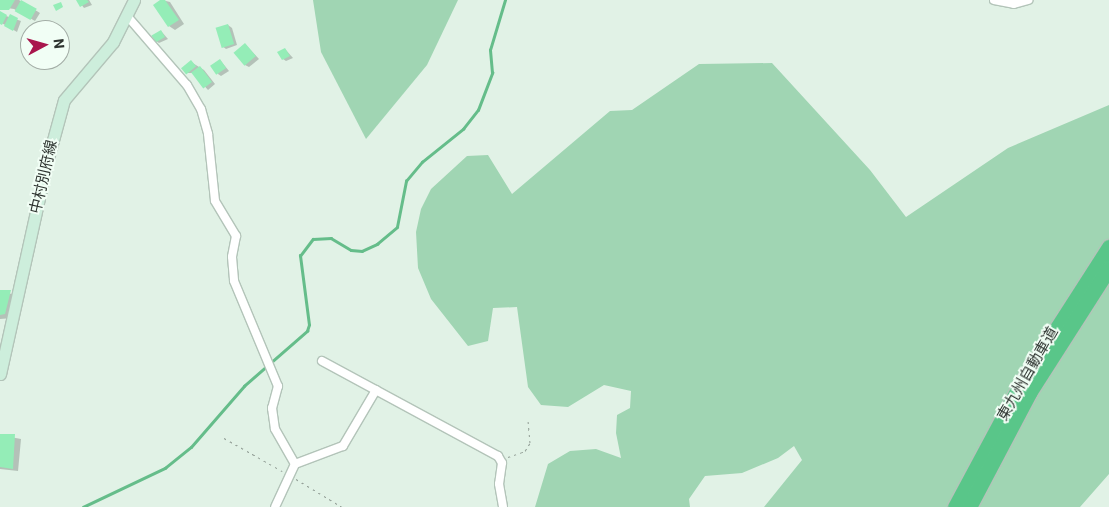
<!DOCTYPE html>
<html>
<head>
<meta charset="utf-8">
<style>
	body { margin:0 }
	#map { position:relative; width:1109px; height:507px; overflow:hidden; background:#e1f2e6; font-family:Roboto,"Noto Sans JP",sans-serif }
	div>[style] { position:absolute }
	.green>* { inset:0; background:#a0d5b3 }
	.shadow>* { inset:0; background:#0003 }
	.stream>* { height:2.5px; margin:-1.25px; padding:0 1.25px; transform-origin:1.25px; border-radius:1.25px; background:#65bd8a }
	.building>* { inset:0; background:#94edb7; transform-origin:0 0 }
	.path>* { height:1px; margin-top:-0.5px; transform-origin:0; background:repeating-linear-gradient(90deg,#919d95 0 2.5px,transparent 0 6.5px) }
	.roads { filter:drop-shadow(1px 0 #b3c4b9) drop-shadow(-1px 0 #b3c4b9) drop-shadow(0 1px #b3c4b9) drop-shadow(0 -1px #b3c4b9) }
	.minor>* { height:8px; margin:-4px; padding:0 4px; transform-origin:4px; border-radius:4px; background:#fff }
	.secondary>* { height:11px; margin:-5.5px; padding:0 5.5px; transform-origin:5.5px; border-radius:5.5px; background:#cdeedc }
	.motorway>* { height:15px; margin:-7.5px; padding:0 7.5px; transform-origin:7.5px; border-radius:7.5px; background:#59c689 }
	span { translate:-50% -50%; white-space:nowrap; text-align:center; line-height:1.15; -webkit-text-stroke:4px #f1fef5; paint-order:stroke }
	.street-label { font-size:15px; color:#2d332f }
	.north { position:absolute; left:20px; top:20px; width:50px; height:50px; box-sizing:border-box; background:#f1fef5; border:1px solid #a3ada6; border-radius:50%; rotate:84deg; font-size:14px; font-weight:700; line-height:20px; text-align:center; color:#2d332f }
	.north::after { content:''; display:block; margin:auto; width:18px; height:22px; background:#a9164d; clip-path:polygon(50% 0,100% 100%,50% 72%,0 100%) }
</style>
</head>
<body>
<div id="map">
	<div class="green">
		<div style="clip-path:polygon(313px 0,458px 0,427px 65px,366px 139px,321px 52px)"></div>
		<div style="clip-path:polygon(772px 63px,870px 170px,906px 217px,1008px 148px,1109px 105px,1109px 474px,1080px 507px,764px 507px,802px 460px,794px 446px,778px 458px,742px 473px,705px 476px,689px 499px,690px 507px,535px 507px,548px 464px,570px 451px,596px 449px,621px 458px,616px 433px,617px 415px,630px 408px,631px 391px,604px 385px,568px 407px,541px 405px,528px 387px,517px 307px,493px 308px,488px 341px,468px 346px,431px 299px,418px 268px,416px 232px,421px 209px,431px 189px,467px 156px,488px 155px,512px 194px,610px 111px,632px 110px,699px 64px)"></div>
	</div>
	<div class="shadow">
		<div style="clip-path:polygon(0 0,19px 0,40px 13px,35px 21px,14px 9px,0 7px)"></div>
		<div style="clip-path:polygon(78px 0,89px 0,92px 5px,84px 8px)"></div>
		<div style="clip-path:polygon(162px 0,170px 2px,184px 24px,175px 30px,169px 26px)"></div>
		<div style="clip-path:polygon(0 14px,21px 21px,17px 32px,0 22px)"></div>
		<div style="clip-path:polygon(228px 25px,232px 28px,237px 45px,226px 49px,222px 46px)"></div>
		<div style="clip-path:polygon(161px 31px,168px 39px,159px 43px,156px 41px)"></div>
		<div style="clip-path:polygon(246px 45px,259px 59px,249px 67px,245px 65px)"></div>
		<div style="clip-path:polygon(285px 49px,293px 58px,286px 61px,283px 59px)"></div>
		<div style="clip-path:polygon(220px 60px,229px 71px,221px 76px,218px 74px)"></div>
		<div style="clip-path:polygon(191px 62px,204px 70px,215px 84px,208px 90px,193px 73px,186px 73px)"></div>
		<div style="clip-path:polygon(0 291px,19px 296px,13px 318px,0 319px)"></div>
		<div style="clip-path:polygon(0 435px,21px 439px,18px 471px,0 469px)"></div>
	</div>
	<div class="stream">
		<div style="left:83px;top:507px;width:91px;rotate:-25.4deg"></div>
		<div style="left:165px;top:468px;width:33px;rotate:-39deg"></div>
		<div style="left:191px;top:447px;width:81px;rotate:-49deg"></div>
		<div style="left:244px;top:386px;width:84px;rotate:-41.1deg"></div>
		<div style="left:307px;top:331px;width:6px;rotate:-72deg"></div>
		<div style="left:309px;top:325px;width:70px;rotate:-97.4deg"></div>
		<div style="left:300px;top:256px;width:21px;rotate:-53deg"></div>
		<div style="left:313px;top:239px;width:18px;rotate:-3deg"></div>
		<div style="left:331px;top:238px;width:23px;rotate:31deg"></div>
		<div style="left:351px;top:250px;width:11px;rotate:5deg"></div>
		<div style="left:362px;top:251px;width:17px;rotate:-25deg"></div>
		<div style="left:377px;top:244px;width:26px;rotate:-40deg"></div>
		<div style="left:397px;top:227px;width:47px;rotate:-78.9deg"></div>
		<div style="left:406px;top:181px;width:25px;rotate:-50deg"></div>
		<div style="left:422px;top:162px;width:53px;rotate:-38.8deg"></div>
		<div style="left:463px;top:129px;width:24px;rotate:-52deg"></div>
		<div style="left:478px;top:110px;width:40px;rotate:-69deg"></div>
		<div style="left:492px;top:73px;width:23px;rotate:-95deg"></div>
		<div style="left:490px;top:50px;width:52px;rotate:-73.3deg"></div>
	</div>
	<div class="building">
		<div style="clip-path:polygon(0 0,15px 0,9px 10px,0 10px)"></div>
		<div style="left:21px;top:0;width:18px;height:13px;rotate:29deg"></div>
		<div style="clip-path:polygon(76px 0,87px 0,89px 2px,80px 7px)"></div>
		<div style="clip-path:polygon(160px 0,165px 0,179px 20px,168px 27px,153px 5px)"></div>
		<div style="clip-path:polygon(61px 2px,63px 7px,56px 11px,53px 5px)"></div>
		<div style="clip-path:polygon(0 11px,7px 15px,2px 25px,0 24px)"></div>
		<div style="clip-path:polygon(10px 14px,18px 18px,13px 31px,4px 26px)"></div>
		<div style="left:228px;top:24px;width:21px;height:13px;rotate:73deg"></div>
		<div style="left:161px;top:30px;width:8px;height:11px;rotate:60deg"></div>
		<div style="left:245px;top:43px;width:17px;height:15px;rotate:50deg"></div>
		<div style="clip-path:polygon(285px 48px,290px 56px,282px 60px,277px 52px)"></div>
		<div style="left:220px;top:59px;width:11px;height:12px;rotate:56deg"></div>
		<div style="left:191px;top:60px;width:8px;height:13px;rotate:50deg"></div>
		<div style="left:200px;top:66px;width:20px;height:11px;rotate:53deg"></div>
		<div style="clip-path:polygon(0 290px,11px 290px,5px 314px,0 315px)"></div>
		<div style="clip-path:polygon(0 434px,15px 434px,13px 469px,0 467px)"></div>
	</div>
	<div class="path">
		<div style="left:224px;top:438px;width:67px;rotate:29.6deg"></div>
		<div style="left:508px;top:457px;width:18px;rotate:-19deg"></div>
		<div style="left:525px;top:451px;width:9px;rotate:-58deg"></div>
		<div style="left:530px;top:443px;width:22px;rotate:-95deg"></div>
		<div style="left:296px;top:479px;width:54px;rotate:31.3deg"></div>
	</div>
	<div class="roads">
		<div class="minor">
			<div style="left:994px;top:0;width:20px;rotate:11deg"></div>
			<div style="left:1014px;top:4px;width:15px;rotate:-16deg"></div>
			<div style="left:128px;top:17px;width:90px;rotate:49.1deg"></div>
			<div style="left:187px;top:85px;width:28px;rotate:60deg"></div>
			<div style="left:201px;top:109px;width:26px;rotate:74deg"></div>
			<div style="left:208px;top:134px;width:67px;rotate:84deg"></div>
			<div style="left:215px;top:201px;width:41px;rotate:59deg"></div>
			<div style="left:236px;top:236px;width:21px;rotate:101deg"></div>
			<div style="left:232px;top:257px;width:24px;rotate:85deg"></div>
			<div style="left:234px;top:281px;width:114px;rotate:67.3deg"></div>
			<div style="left:278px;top:386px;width:23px;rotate:105deg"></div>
			<div style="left:272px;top:408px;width:21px;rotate:82deg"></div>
			<div style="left:275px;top:429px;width:40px;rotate:60.3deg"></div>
			<div style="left:295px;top:464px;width:47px;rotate:114.9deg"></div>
			<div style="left:322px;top:361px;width:200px;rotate:28.4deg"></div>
			<div style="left:498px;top:456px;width:8px;rotate:60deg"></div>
			<div style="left:502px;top:463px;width:21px;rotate:98deg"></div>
			<div style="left:499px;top:484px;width:23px;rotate:80deg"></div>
			<div style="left:295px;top:464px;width:51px;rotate:-20.6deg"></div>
			<div style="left:343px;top:446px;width:65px;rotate:-59.5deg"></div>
		</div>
		<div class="secondary">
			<div style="left:0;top:374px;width:217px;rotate:-77.5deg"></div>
			<div style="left:47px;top:162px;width:64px;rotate:-74.7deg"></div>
			<div style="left:64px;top:100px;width:76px;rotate:-49.8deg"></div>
			<div style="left:113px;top:42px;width:47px;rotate:-63.4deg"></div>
		</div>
		<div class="motorway">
			<div style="left:955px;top:507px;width:140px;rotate:-61.8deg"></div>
			<div style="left:1021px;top:384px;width:163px;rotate:-57.3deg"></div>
			<div style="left:969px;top:507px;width:129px;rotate:-62.2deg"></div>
			<div style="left:1029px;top:393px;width:148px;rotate:-57.4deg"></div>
		</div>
	</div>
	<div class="street-label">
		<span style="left:44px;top:177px;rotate:-77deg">中村別府線</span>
		<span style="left:1028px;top:374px;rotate:-60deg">東九州自動車道</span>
	</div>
	<div class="north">N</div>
</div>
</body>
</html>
